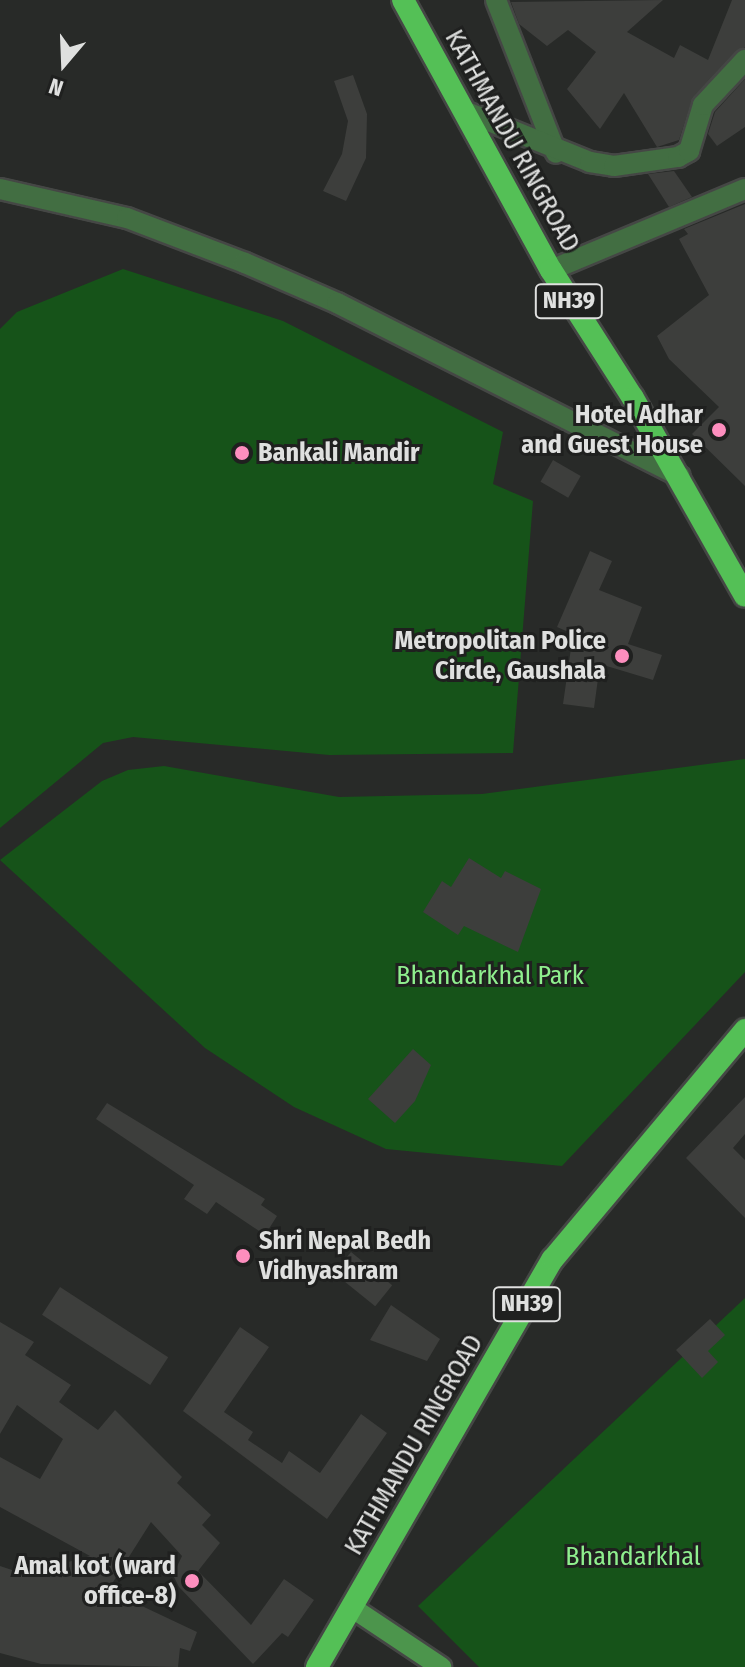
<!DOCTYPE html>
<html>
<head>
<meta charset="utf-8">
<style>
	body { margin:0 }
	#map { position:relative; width:745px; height:1667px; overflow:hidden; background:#282a28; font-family:"Fira Sans Condensed",sans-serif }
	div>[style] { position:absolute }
	.green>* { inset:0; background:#165319 }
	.building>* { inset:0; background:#3d3e3c; transform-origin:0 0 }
	.roads { filter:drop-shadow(2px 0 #454745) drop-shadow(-2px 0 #454745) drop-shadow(0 2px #454745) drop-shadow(0 -2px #454745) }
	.minor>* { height:20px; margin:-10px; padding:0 10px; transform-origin:10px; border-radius:10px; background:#426e42 }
	.secondary>* { height:20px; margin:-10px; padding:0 10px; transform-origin:10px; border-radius:10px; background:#4c954c }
	.trunk>* { height:22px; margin:-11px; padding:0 11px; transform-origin:11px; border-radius:11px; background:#54c056 }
	.dots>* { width:22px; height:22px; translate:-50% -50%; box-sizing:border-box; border:4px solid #1f201f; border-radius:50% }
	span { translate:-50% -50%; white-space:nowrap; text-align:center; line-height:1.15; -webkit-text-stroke:6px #1f201f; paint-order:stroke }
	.shield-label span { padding:2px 6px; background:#1f201f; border:2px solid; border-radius:6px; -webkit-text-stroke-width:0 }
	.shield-label { font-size:24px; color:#dfe0df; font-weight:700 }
	.street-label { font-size:26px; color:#dfe0df }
	.poi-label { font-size:26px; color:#dfe0df; font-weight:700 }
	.right { translate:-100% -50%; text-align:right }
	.left { translate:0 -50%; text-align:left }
	.park-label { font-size:26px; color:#8fef8e }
	.north { position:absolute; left:24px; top:24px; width:80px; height:80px; -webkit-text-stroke:6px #1f201f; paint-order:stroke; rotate:199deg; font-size:22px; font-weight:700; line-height:32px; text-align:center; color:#dfe0df }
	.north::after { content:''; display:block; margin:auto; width:28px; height:36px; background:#dfe0df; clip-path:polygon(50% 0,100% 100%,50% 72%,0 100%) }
</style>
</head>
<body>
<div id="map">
	<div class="green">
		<div style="clip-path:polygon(123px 269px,283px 321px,503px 432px,493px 484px,533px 501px,513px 753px,329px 755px,133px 737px,103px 743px,0 828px,0 329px,17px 312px)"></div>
		<div style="clip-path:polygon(745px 759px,745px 972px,562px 1166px,386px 1149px,294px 1107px,205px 1048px,0 860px,102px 781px,128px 770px,164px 766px,339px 797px,482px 794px)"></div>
		<div style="clip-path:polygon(745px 1298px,745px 1667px,479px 1667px,418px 1606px)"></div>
	</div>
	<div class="building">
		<div style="clip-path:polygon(663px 0,627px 32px,674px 58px,680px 45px,708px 60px,732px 0,745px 0,745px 47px,693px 97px,679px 140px,657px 147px,624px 93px,600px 129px,567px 89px,596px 52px,568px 30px,547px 46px,519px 24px,511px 2px)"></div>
		<div style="clip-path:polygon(353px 75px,367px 114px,366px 158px,346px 201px,323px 191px,342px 154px,348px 121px,334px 81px)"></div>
		<div style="clip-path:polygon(745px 79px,745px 127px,717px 146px,708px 134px,715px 112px)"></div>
		<div style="clip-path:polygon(674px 171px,692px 197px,669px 207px,648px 174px)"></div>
		<div style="clip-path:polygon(745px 204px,745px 486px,692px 434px,719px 407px,669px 359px,657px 336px,709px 295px,679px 239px,688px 234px,684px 229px)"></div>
		<div style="left:553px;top:460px;width:32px;height:25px;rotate:30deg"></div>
		<div style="clip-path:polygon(590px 551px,612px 561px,599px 590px,642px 607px,628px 644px,662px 655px,653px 680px,600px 664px,594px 708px,563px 704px,573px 634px,557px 627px)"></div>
		<div style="clip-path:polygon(469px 858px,501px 878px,505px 871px,541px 889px,518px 952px,464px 926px,458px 935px,423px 912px,442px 881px,451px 887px)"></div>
		<div style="clip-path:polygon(413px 1049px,431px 1065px,415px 1101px,395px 1123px,368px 1099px)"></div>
		<div style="clip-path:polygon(745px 1097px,745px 1134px,733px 1148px,745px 1160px,745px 1218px,686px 1158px)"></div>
		<div style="clip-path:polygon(107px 1103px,265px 1199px,261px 1205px,277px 1216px,265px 1235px,216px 1202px,207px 1214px,184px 1199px,194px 1185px,96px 1119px)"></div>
		<div style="left:351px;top:1252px;width:53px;height:27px;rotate:39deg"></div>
		<div style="left:60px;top:1287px;width:129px;height:33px;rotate:33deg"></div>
		<div style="clip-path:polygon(391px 1305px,440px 1339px,427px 1361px,370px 1340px)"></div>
		<div style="clip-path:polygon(710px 1319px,725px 1335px,708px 1351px,718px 1362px,702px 1378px,676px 1350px)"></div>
		<div style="clip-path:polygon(0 1322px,34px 1342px,25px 1355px,71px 1385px,59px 1402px,98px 1430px,115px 1410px,182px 1477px,177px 1483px,211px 1515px,202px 1525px,220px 1543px,198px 1571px,251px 1625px,284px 1579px,314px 1600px,288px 1637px,282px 1633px,253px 1664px,179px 1587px,173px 1575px,182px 1556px,151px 1522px,108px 1590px,197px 1632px,190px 1651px,180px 1648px,178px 1667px,41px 1664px,0 1653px,0 1566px,24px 1574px,90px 1556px,0 1507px,0 1457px,40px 1479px,63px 1439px,17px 1405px,0 1434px)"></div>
		<div style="clip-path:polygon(240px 1327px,269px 1347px,224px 1412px,253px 1432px,248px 1440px,282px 1463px,289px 1451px,320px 1473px,361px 1414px,387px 1433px,327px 1519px,183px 1411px)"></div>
	</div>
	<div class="roads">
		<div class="minor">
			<div style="left:496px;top:0;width:164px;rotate:68.6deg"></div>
			<div style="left:464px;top:111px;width:136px;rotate:22deg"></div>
			<div style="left:590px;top:162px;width:24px;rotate:9deg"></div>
			<div style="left:614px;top:166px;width:65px;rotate:-8deg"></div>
			<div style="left:678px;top:157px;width:13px;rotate:-29deg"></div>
			<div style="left:689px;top:151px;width:48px;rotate:-73.1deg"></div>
			<div style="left:703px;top:105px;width:62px;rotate:-47deg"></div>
			<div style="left:0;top:189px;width:130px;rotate:12.9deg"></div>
			<div style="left:127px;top:218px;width:126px;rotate:20.9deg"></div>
			<div style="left:245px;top:263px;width:100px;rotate:23.5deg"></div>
			<div style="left:337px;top:303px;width:384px;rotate:26.8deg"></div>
			<div style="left:551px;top:270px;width:210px;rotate:-22.7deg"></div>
		</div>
		<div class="secondary">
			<div style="left:354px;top:1609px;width:105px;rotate:33.7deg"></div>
		</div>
		<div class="trunk">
			<div style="left:403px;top:0;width:308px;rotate:61.3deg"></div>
			<div style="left:551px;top:270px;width:152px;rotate:57.4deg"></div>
			<div style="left:633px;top:398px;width:227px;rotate:60.5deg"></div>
			<div style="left:317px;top:1667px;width:471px;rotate:-60deg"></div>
			<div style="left:553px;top:1259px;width:299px;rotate:-50deg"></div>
		</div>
	</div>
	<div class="dots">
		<div style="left:719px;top:430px;background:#fd8ebe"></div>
		<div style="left:242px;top:453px;background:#fd8ebe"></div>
		<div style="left:622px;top:656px;background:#fd8ebe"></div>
		<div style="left:243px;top:1256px;background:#fd8ebe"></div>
		<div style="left:192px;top:1581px;background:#fd8ebe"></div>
	</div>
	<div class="shield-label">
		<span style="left:569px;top:301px">NH39</span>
		<span style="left:527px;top:1304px">NH39</span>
	</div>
	<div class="street-label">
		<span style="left:512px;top:141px;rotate:61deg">KATHMANDU RINGROAD</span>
		<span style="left:414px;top:1445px;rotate:-60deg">KATHMANDU RINGROAD</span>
	</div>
	<div class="poi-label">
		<span class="right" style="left:703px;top:430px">Hotel Adhar<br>and Guest House</span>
		<span class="left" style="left:258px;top:453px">Bankali Mandir</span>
		<span class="right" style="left:606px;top:656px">Metropolitan Police<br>Circle, Gaushala</span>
		<span class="left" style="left:259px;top:1256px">Shri Nepal Bedh<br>Vidhyashram</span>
		<span class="right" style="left:176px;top:1581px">Amal kot (ward<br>office-8)</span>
	</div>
	<div class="park-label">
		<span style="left:490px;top:976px">Bhandarkhal Park</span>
		<span style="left:633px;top:1557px">Bhandarkhal</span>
	</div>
	<div class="north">N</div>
</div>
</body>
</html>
